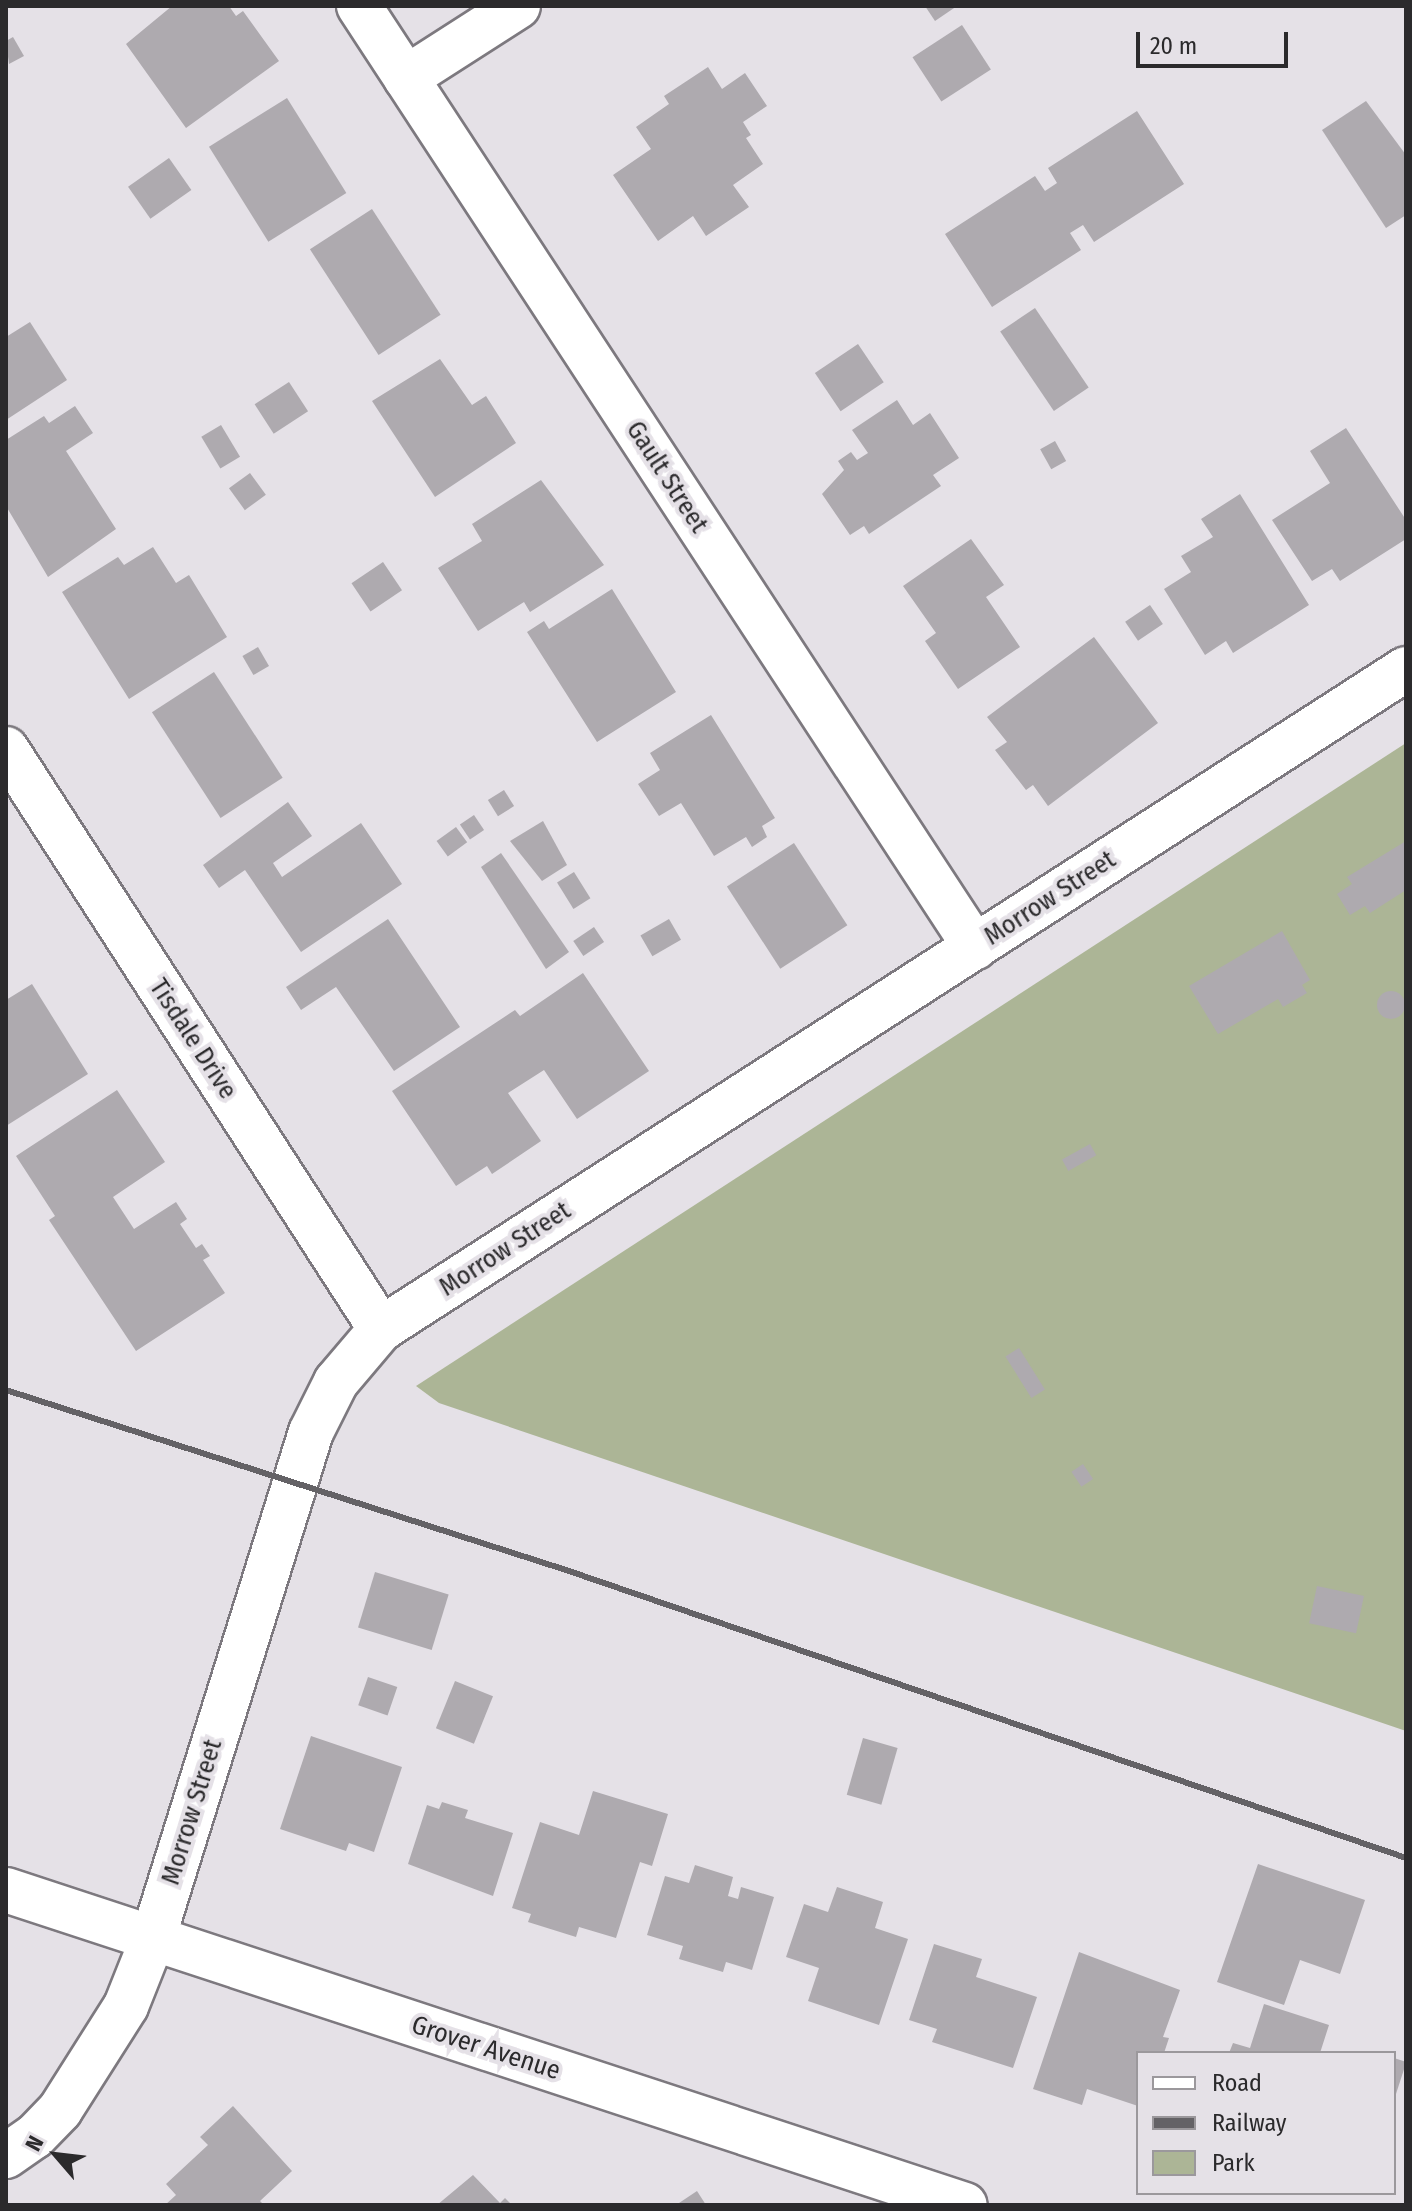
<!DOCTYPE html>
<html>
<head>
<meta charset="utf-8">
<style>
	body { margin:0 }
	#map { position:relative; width:1412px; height:2211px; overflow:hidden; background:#e5e1e7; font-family:"Fira Sans Condensed",sans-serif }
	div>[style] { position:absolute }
	.green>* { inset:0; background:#acb596 }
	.building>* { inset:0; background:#aeaaaf; transform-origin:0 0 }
	.round { border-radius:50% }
	.roads { filter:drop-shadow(2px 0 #7d797f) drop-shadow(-2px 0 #7d797f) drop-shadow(0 2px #7d797f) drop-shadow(0 -2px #7d797f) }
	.minor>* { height:44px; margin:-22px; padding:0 22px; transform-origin:22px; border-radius:22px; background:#fff }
	.rail>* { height:6px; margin:-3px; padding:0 3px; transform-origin:3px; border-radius:3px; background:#646266 }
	span { translate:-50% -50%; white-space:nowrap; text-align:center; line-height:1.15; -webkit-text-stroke:8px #e5e1e7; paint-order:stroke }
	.street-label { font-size:26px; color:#2b2a2c }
	.frame { position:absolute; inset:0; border:8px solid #2b2a2c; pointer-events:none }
	.legend { position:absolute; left:1136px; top:2051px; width:260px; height:144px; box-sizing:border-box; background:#e5e1e7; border:2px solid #9b989c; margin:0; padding:10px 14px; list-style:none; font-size:24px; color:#2b2a2c }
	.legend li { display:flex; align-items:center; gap:16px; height:40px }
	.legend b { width:40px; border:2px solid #9b989c }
	.north { position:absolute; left:16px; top:2115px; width:80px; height:80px; -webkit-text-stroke:6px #e5e1e7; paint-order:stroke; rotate:298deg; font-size:22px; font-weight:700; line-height:32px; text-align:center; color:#2b2a2c }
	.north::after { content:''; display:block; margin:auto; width:28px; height:36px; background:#2b2a2c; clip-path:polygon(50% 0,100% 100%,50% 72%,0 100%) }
	.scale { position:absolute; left:1136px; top:32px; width:152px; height:36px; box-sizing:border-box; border:4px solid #2b2a2c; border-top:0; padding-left:10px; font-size:24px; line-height:28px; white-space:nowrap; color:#2b2a2c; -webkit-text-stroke:6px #e5e1e7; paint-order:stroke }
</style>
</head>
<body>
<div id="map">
	<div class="green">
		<div style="clip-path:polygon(1406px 743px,1406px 1731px,439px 1403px,416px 1386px)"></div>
	</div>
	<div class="building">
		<div style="clip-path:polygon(172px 6px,229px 6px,236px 16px,243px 11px,279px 61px,186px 128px,126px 44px)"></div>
		<div style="clip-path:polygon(925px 6px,957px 6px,935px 21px)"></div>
		<div style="left:962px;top:25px;width:53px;height:59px;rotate:57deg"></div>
		<div style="clip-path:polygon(13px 37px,24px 56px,9px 64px,6px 41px)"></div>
		<div style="clip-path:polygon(708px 67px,722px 89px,745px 73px,767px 106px,743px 122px,751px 135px,746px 138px,763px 164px,733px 185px,749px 207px,706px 236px,693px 216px,658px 241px,613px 175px,651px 149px,636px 127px,669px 104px,664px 96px)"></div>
		<div style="left:287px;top:98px;width:112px;height:92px;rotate:58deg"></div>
		<div style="clip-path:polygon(1366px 101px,1406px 155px,1406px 215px,1386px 228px,1322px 130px)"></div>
		<div style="clip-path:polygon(1137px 111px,1184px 184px,1094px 242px,1083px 225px,1070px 233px,1081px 250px,992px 307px,945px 234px,1035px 176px,1045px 191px,1057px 183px,1048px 168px)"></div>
		<div style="left:169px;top:158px;width:39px;height:50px;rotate:55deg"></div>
		<div style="left:372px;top:209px;width:126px;height:74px;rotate:57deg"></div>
		<div style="left:1035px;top:308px;width:96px;height:42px;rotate:56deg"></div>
		<div style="clip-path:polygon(30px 322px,67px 380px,6px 420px,6px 337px)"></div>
		<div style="left:858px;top:344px;width:46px;height:52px;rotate:56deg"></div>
		<div style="clip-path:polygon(440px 359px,472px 405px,486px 396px,516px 443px,435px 497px,372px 401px)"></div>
		<div style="left:289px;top:382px;width:35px;height:41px;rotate:57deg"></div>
		<div style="clip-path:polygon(897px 400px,913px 425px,930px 413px,959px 458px,933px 475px,941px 486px,869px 534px,864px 526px,850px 535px,822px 494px,844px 470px,838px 461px,851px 452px,857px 460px,868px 453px,852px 430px)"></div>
		<div style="clip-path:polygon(75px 406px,93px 433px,66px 451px,116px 529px,48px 577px,6px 506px,6px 440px,44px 416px,49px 423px)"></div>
		<div style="left:221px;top:425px;width:37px;height:23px;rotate:59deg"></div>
		<div style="clip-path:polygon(1346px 428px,1406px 520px,1406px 539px,1340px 581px,1332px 569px,1312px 581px,1272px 520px,1330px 483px,1310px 451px)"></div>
		<div style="left:1055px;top:441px;width:23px;height:17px;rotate:61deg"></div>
		<div style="left:250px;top:473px;width:27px;height:26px;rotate:54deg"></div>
		<div style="clip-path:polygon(541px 480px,604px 565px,530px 612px,524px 602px,478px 631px,438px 568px,482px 541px,472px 524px)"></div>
		<div style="clip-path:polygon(1240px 494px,1309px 605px,1233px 653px,1226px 641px,1205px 655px,1164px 589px,1191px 572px,1181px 556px,1213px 537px,1201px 519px)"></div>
		<div style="clip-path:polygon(971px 539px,1004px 585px,986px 597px,1020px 647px,958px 689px,925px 641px,936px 633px,903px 586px)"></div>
		<div style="clip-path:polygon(153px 547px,176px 583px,189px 575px,227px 637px,129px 699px,62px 592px,118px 557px,124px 565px)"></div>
		<div style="left:383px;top:562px;width:34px;height:38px;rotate:56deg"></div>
		<div style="clip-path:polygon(612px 589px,676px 692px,597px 742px,527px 632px,544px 621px,549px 629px)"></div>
		<div style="left:1150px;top:605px;width:23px;height:30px;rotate:56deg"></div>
		<div style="clip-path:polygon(1094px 637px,1158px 723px,1048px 806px,1033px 785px,1026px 790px,995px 750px,1007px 742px,987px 717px)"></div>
		<div style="left:258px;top:647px;width:22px;height:18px;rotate:60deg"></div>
		<div style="left:214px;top:672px;width:126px;height:74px;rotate:57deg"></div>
		<div style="clip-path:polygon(711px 715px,775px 818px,762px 826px,767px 837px,752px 847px,746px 837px,714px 856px,681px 803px,659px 816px,638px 784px,660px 770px,650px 753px)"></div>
		<div style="left:504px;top:790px;width:19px;height:19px;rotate:58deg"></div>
		<div style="clip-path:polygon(288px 802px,312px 836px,273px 863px,282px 877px,361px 823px,402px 884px,301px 952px,245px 870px,219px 888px,203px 865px)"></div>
		<div style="left:474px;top:815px;width:18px;height:17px;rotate:56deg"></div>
		<div style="clip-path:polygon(543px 821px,567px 865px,542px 881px,510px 841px)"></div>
		<div style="left:456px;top:827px;width:19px;height:24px;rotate:54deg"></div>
		<div style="clip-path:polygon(1406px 841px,1406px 890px,1370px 913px,1365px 906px,1350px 915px,1337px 894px,1352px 884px,1347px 877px)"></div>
		<div style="left:794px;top:843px;width:98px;height:80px;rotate:57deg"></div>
		<div style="clip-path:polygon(501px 853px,569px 952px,546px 969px,481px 867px)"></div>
		<div style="left:574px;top:872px;width:31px;height:20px;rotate:58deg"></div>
		<div style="clip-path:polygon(388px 919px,460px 1027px,394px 1071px,336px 987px,301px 1010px,286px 987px)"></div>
		<div style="left:669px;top:919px;width:24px;height:33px;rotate:60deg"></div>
		<div style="left:594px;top:927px;width:18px;height:25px;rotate:56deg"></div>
		<div style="clip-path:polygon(1282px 931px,1310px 980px,1302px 985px,1307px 993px,1283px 1007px,1278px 999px,1218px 1034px,1189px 986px)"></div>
		<div style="clip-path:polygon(583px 973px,649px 1071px,577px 1119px,544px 1070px,508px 1093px,541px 1141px,492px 1174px,487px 1166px,456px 1186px,392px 1091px,515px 1010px,520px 1016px)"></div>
		<div style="clip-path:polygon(32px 984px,88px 1074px,6px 1126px,6px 1000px)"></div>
		<div class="round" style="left:1377px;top:991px;width:28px;height:28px"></div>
		<div style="clip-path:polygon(117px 1090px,165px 1162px,113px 1197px,134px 1229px,176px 1202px,187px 1219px,180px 1224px,196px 1248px,202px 1244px,210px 1256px,203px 1260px,225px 1293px,136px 1351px,49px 1220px,55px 1216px,16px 1156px)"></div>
		<div style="left:1090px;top:1144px;width:13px;height:32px;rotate:61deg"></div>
		<div style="left:1019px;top:1348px;width:49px;height:16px;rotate:58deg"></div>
		<div style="left:1083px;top:1464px;width:18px;height:14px;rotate:56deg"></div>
		<div style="left:375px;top:1572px;width:77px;height:58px;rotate:17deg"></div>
		<div style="left:1317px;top:1586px;width:48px;height:38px;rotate:12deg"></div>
		<div style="left:368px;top:1677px;width:31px;height:30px;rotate:19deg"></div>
		<div style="left:455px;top:1681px;width:41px;height:51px;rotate:22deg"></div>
		<div style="clip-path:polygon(311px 1736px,402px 1767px,374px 1852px,349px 1843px,346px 1851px,280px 1829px)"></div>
		<div style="left:863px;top:1738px;width:36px;height:59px;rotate:16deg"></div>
		<div style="clip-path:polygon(593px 1791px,668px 1814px,652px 1866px,640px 1862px,616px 1938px,579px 1927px,576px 1937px,528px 1922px,531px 1914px,512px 1908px,540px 1822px,579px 1835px)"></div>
		<div style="clip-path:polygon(442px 1802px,468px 1810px,465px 1818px,513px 1833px,493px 1896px,408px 1864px,427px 1805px,439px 1809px)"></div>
		<div style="clip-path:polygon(1258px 1864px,1365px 1900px,1340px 1974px,1300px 1960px,1284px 2005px,1217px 1982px)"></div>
		<div style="clip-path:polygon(695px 1865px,733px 1877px,728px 1896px,738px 1899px,741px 1887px,774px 1897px,752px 1970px,726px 1962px,723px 1972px,679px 1959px,683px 1946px,647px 1935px,665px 1876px,689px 1883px)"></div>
		<div style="clip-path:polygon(837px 1887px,883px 1902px,875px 1928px,908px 1939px,879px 2025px,808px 2001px,819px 1968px,786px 1957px,804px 1904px,828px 1912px)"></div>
		<div style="clip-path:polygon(934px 1944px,982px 1959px,976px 1977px,1037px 1997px,1013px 2068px,932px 2042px,937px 2029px,909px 2020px)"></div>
		<div style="clip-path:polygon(1079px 1952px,1180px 1990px,1163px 2037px,1169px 2038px,1164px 2053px,1138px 2053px,1138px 2106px,1087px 2089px,1082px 2105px,1033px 2089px)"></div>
		<div style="clip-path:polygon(1264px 2004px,1329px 2025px,1320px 2053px,1229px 2053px,1233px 2043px,1250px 2048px)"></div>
		<div style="left:1394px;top:2058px;width:13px;height:133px;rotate:18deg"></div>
		<div style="clip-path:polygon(233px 2106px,292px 2171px,260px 2201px,264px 2205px,165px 2205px,176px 2195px,166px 2184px,208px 2145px,200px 2137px)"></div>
		<div style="clip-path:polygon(473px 2175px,500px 2203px,505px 2198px,512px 2205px,437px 2205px)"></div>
		<div style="clip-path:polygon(697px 2191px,706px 2205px,676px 2205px)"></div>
	</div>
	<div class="roads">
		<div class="minor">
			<div style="left:359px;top:6px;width:1125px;rotate:56.79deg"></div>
			<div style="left:406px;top:78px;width:133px;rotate:-32.7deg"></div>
			<div style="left:6px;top:749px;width:691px;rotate:57.12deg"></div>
			<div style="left:6px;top:1890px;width:1009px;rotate:18.18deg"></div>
			<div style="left:6px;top:2156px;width:35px;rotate:-35deg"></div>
			<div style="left:35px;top:2136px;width:36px;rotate:-46deg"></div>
			<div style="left:60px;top:2110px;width:123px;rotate:-57.6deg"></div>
			<div style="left:126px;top:2006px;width:73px;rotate:-68.3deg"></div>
			<div style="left:153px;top:1938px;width:530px;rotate:-72.66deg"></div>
			<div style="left:311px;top:1432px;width:56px;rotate:-63.4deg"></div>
			<div style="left:336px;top:1382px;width:70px;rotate:-49.7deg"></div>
			<div style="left:381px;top:1329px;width:1219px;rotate:-32.78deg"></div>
		</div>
	</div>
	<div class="rail">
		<div style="left:6px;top:1390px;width:588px;rotate:17.82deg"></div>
		<div style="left:566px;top:1570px;width:888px;rotate:18.92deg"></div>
	</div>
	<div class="street-label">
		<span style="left:667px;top:477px;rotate:57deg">Gault Street</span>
		<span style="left:1050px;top:898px;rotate:-33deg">Morrow Street</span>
		<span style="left:193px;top:1039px;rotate:57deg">Tisdale Drive</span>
		<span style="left:505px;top:1249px;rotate:-33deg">Morrow Street</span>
		<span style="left:192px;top:1812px;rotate:-73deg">Morrow Street</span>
		<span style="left:486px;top:2048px;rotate:18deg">Grover Avenue</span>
	</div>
	<div class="frame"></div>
	<ul class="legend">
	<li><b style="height:10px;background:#fff"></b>Road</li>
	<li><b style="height:10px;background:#646266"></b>Railway</li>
	<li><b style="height:22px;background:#acb596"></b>Park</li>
	</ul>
	<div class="north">N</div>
	<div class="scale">20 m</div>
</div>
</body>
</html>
